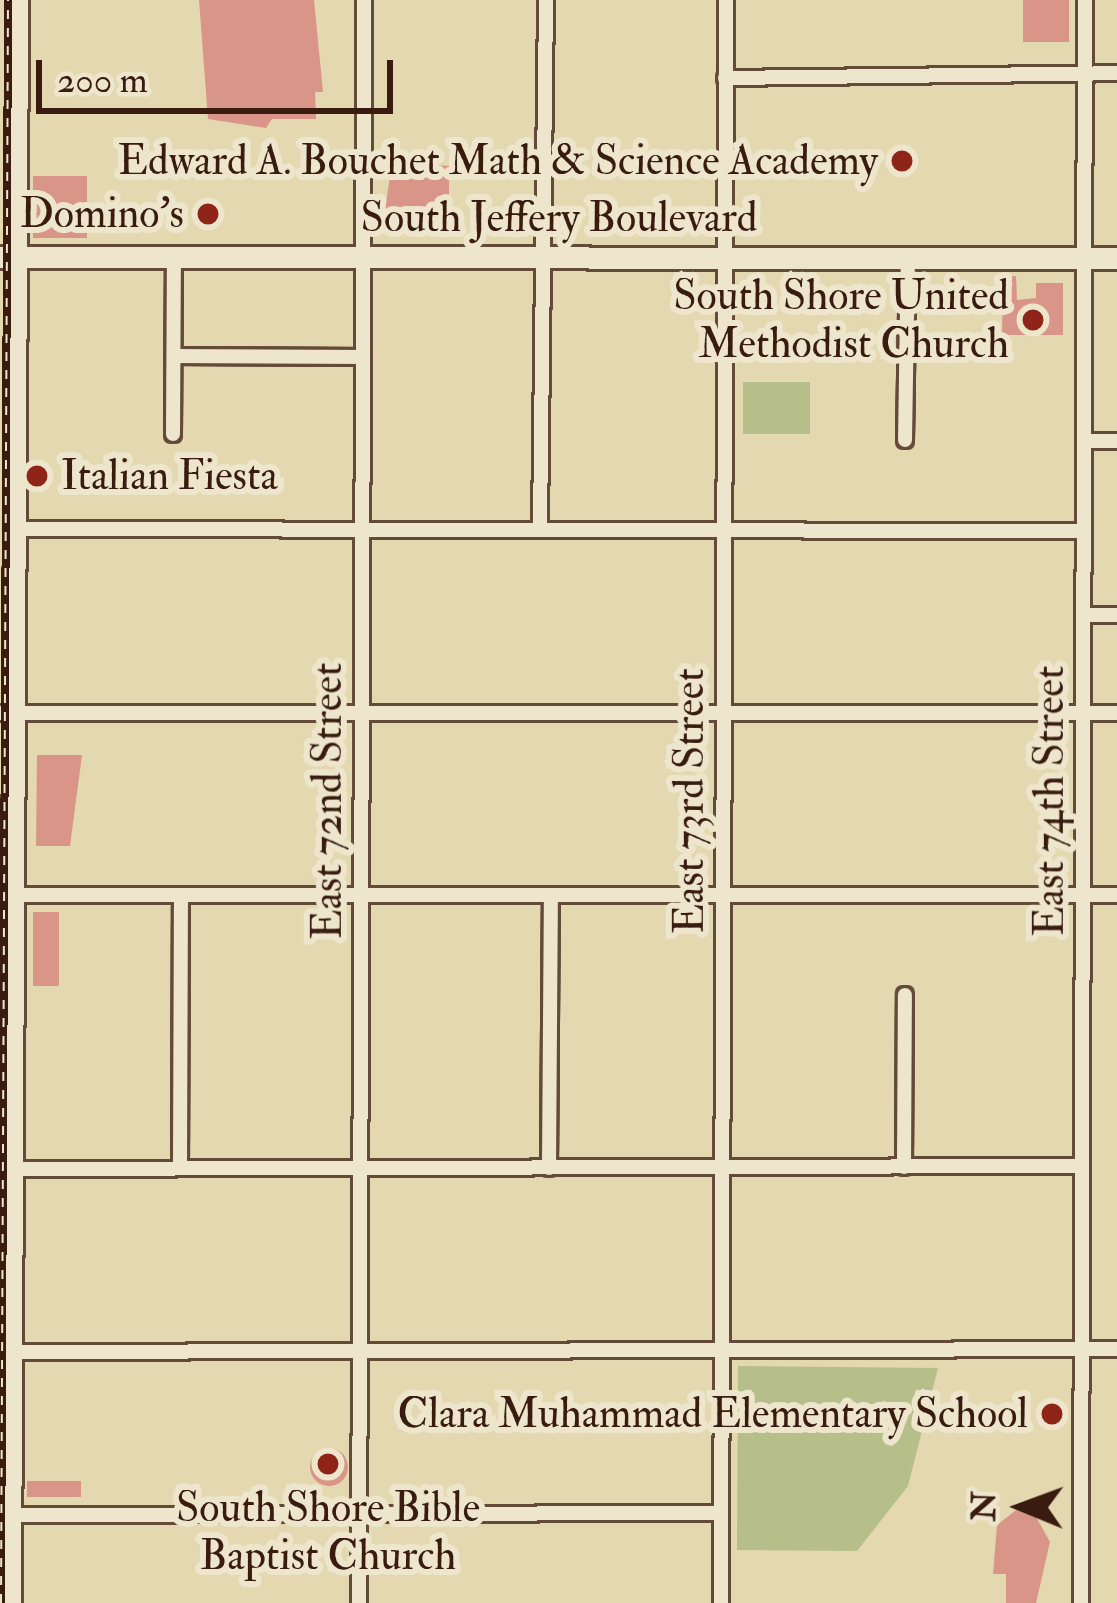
<!DOCTYPE html>
<html>
<head>
<meta charset="utf-8">
<style>
	body { margin:0 }
	#map { position:relative; width:1117px; height:1603px; overflow:hidden; background:#e4d8b1; font-family:"IM FELL Double Pica",serif }
	div>[style] { position:absolute }
	.green>* { inset:0; background:#b6be8a; transform-origin:0 0 }
	.building>* { inset:0; background:#d89588; transform-origin:0 0 }
	.round { border-radius:50% }
	.roads { filter:drop-shadow(3px 0 #644a38) drop-shadow(-3px 0 #644a38) drop-shadow(0 3px #644a38) drop-shadow(0 -3px #644a38) }
	.street>* { height:14px; margin:-7px; padding:0 7px; transform-origin:7px; border-radius:7px; background:#ede6cc }
	.secondary>* { height:21px; margin:-10.5px; padding:0 10.5px; transform-origin:10.5px; border-radius:10.5px; background:#ede6cc }
	.rail>* { height:8px; margin-top:-4px; transform-origin:0; background:repeating-linear-gradient(90deg,#ede6cc 0 9px,#391b10 0 18px); box-sizing:border-box; border-block:3px solid #391b10 }
	.dots>* { width:33px; height:33px; translate:-50% -50%; box-sizing:border-box; border:6px solid #ede6cc; border-radius:50% }
	span { translate:-50% -50%; white-space:nowrap; text-align:center; line-height:1.15; -webkit-text-stroke:12px #ede6cc; paint-order:stroke }
	.poi-label { font-size:42px; color:#391b10 }
	.right { translate:-100% -50%; text-align:right }
	.left { translate:0 -50%; text-align:left }
	.street-label { font-size:42px; color:#391b10 }
	.north { position:absolute; left:961px; top:1447px; width:120px; height:120px; -webkit-text-stroke:9px #ede6cc; paint-order:stroke; rotate:271deg; font-size:33px; font-weight:700; line-height:48px; text-align:center; color:#391b10 }
	.north::after { content:''; display:block; margin:auto; width:42px; height:54px; background:#391b10; clip-path:polygon(50% 0,100% 100%,50% 72%,0 100%) }
	.scale { position:absolute; left:36px; top:60px; width:357px; height:54px; box-sizing:border-box; border:6px solid #391b10; border-top:0; padding-left:15px; font-size:36px; line-height:42px; white-space:nowrap; color:#391b10; -webkit-text-stroke:9px #ede6cc; paint-order:stroke }
</style>
</head>
<body>
<div id="map">
	<div class="green">
		<div style="left:743px;top:382px;width:67px;height:52px"></div>
		<div style="clip-path:polygon(738px 1366px,938px 1368px,908px 1486px,857px 1551px,737px 1550px)"></div>
	</div>
	<div class="building">
		<div style="clip-path:polygon(199px 0,314px 0,323px 92px,315px 92px,316px 119px,272px 119px,266px 128px,208px 119px)"></div>
		<div style="left:1023px;top:0;width:46px;height:42px"></div>
		<div style="clip-path:polygon(430px 165px,449px 166px,449px 232px,382px 231px,391px 169px)"></div>
		<div style="left:33px;top:176px;width:54px;height:62px"></div>
		<div style="clip-path:polygon(1016px 276px,1017px 300px,1036px 298px,1036px 283px,1063px 283px,1063px 335px,1002px 335px,1003px 277px)"></div>
		<div style="clip-path:polygon(37px 755px,82px 755px,70px 846px,36px 846px)"></div>
		<div style="left:33px;top:912px;width:26px;height:74px"></div>
		<div class="round" style="left:310px;top:1448px;width:38px;height:38px"></div>
		<div style="left:27px;top:1481px;width:54px;height:16px"></div>
		<div style="clip-path:polygon(1016px 1510px,1034px 1513px,1050px 1542px,1036px 1603px,1006px 1603px,1006px 1574px,993px 1574px,997px 1525px)"></div>
	</div>
	<div class="roads">
		<div class="street">
			<div style="left:725px;top:78px;width:392px;rotate:-0.7deg"></div>
			<div style="left:174px;top:356px;width:188px;rotate:0.3deg"></div>
			<div style="left:173px;top:434px;width:177px;rotate:-89.7deg"></div>
			<div style="left:905px;top:440px;width:183px;rotate:-89.1deg"></div>
			<div style="left:1084px;top:441px;width:33px"></div>
			<div style="left:17px;top:529px;width:1066px;rotate:0.11deg"></div>
			<div style="left:540px;top:529px;width:529px;rotate:-89.35deg"></div>
			<div style="left:1083px;top:615px;width:34px"></div>
			<div style="left:0;top:713px;width:1117px"></div>
			<div style="left:14px;top:895px;width:1103px"></div>
			<div style="left:904px;top:1167px;width:172px;rotate:-89.7deg"></div>
			<div style="left:180px;top:1168px;width:273px;rotate:-89.8deg"></div>
			<div style="left:549px;top:1168px;width:273px;rotate:-89.6deg"></div>
			<div style="left:0;top:1169px;width:1082px;rotate:-0.16deg"></div>
			<div style="left:0;top:1352px;width:1117px;rotate:-0.15deg"></div>
			<div style="left:5px;top:1515px;width:716px;rotate:-0.16deg"></div>
			<div style="left:359px;top:1603px;width:1603px;rotate:-89.82deg"></div>
			<div style="left:721px;top:1603px;width:1603px;rotate:-89.82deg"></div>
			<div style="left:1081px;top:1603px;width:1603px;rotate:-89.86deg"></div>
		</div>
		<div class="secondary">
			<div style="left:0;top:257px;width:1117px;rotate:0.05deg"></div>
			<div style="left:10px;top:1603px;width:1603px;rotate:-89.75deg"></div>
		</div>
	</div>
	<div class="rail">
		<div style="left:1px;top:1603px;width:1603px;rotate:-89.75deg"></div>
	</div>
	<div class="dots">
		<div style="left:902px;top:161px;background:#8f2418"></div>
		<div style="left:208px;top:214px;background:#8f2418"></div>
		<div style="left:1033px;top:320px;background:#8f2418"></div>
		<div style="left:37px;top:476px;background:#8f2418"></div>
		<div style="left:1052px;top:1414px;background:#8f2418"></div>
		<div style="left:328px;top:1464px;background:#8f2418"></div>
	</div>
	<div class="poi-label">
		<span class="right" style="left:878px;top:161px">Edward A. Bouchet Math &amp; Science Academy</span>
		<span class="right" style="left:184px;top:214px">Domino's</span>
		<span class="right" style="left:1009px;top:320px">South Shore United<br>Methodist Church</span>
		<span class="left" style="left:61px;top:476px">Italian Fiesta</span>
		<span class="right" style="left:1028px;top:1414px">Clara Muhammad Elementary School</span>
		<span style="left:328px;top:1532px">South Shore Bible<br>Baptist Church</span>
	</div>
	<div class="street-label">
		<span style="left:559px;top:218px">South Jeffery Boulevard</span>
		<span style="left:328px;top:801px;rotate:-90deg">East 72nd Street</span>
		<span style="left:690px;top:801px;rotate:-90deg">East 73rd Street</span>
		<span style="left:1050px;top:801px;rotate:-90deg">East 74th Street</span>
	</div>
	<div class="north">N</div>
	<div class="scale">200 m</div>
</div>
</body>
</html>
